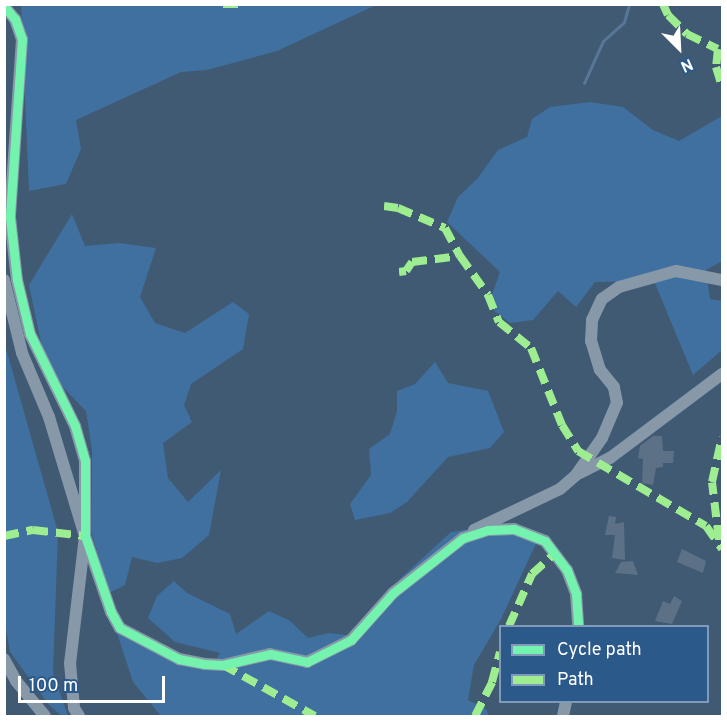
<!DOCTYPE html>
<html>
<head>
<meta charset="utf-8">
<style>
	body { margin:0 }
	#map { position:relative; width:727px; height:721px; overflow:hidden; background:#405a74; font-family:Overpass,sans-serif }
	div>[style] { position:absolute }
	.green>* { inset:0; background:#3f709f }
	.stream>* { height:3px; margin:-1.5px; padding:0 1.5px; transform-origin:1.5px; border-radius:1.5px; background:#587697 }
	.building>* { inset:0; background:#5d7186 }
	.street>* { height:12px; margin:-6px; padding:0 6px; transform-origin:6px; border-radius:6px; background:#8798a9 }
	.quiet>* { height:8px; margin-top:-4px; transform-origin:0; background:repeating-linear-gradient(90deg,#9fed91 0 15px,transparent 0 23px) }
	.cycleway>* { height:9px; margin:-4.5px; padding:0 4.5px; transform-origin:4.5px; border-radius:4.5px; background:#73f3ae }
	span { translate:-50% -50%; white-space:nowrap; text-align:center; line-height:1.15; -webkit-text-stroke:4.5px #2a598a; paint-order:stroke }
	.frame { position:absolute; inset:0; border:6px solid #fff; pointer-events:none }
	.legend { position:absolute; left:499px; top:625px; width:210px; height:78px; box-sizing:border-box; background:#2a598a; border:2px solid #7f9bb9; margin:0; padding:8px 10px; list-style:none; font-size:18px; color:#fff }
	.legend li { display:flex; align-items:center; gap:12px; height:30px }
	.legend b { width:30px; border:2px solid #7f9bb9 }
	.north { position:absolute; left:649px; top:18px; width:60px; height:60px; -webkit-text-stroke:4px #2a598a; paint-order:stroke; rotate:156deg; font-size:16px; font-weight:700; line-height:24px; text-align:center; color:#fff }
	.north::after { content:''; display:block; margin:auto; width:21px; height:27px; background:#fff; clip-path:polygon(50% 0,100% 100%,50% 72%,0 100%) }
	.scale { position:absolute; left:18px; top:676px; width:147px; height:27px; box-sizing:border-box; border:3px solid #fff; border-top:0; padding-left:8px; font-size:18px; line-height:21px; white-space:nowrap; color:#fff; -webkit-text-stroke:4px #2a598a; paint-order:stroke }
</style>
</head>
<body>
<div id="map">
	<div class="green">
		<div style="clip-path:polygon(21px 5px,376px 5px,277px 51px,207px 70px,181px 72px,76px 120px,81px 149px,66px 184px,29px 191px)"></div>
		<div style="clip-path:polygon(590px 102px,623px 107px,653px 130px,679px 141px,722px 116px,722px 261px,706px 270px,710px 299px,722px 301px,722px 350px,693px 375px,654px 281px,595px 282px,576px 307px,558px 291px,533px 320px,510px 323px,488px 306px,500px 272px,447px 222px,458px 197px,477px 179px,498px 150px,527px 137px,532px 119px,550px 107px)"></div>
		<div style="clip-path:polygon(72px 214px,85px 246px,119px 243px,156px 248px,140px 297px,155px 323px,185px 333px,233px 302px,249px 314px,243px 349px,191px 384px,184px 405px,192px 422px,163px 443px,168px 478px,188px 502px,221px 470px,209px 535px,182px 558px,157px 563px,132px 557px,125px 585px,109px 593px,91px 531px,92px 450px,86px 411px,47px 371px,29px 285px)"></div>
		<div style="clip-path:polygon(5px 345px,58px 532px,53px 673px,68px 716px,62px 716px,49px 705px,10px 652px,5px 624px)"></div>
		<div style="clip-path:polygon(435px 362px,448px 383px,488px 391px,504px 432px,490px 448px,448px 457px,407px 502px,390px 513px,355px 520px,350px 504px,371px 475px,369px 449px,390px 434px,397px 411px,397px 391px,415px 384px)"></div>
		<div style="clip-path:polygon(499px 525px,539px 537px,501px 619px,474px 665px,468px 700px,486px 709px,489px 716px,161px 716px,133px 682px,116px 630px,212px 667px,220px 653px,175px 642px,148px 618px,157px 596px,174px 581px,187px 593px,230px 614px,236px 634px,269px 611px,290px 621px,308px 638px,329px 633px,354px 636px,402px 577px,451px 532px)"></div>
	</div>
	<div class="stream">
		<div style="left:584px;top:83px;width:46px;rotate:-65.7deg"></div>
		<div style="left:603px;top:41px;width:28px;rotate:-42deg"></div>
		<div style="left:624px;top:22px;width:19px;rotate:-74deg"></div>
	</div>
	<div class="building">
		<div style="clip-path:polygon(653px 436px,662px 436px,663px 451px,674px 451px,673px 463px,663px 463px,663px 467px,656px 468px,653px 485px,642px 483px,643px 459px,638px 458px,640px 446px)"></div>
		<div style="clip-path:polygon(609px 516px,616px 517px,615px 524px,624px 522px,625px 560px,612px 558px,615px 535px,605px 535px)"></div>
		<div style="clip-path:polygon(682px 549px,706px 561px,703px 573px,677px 562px)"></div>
		<div style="clip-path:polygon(633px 561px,638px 575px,615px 573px,621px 562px)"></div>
		<div style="clip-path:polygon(674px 596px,682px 601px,672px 624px,655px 621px,663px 601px,670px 604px)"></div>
	</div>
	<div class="street">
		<div style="left:4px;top:6px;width:17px;rotate:50deg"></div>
		<div style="left:15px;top:19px;width:21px;rotate:71deg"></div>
		<div style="left:22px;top:39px;width:178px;rotate:93.9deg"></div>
		<div style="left:10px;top:217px;width:63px;rotate:83.7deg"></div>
		<div style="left:17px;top:280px;width:56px;rotate:76.5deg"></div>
		<div style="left:30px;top:334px;width:102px;rotate:63.9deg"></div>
		<div style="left:75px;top:426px;width:36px;rotate:74deg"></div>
		<div style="left:85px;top:461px;width:75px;rotate:90deg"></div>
		<div style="left:85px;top:536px;width:80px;rotate:71.1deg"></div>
		<div style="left:111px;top:612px;width:18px;rotate:61deg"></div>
		<div style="left:120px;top:628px;width:67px;rotate:27.7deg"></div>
		<div style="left:179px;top:659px;width:26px;rotate:11deg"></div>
		<div style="left:205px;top:664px;width:18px;rotate:3deg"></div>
		<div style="left:223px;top:665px;width:48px;rotate:-13.2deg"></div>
		<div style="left:270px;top:654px;width:38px;rotate:12deg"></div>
		<div style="left:307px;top:662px;width:49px;rotate:-26.6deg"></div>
		<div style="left:351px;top:640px;width:63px;rotate:-48.2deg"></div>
		<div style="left:393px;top:593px;width:89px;rotate:-38.2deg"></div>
		<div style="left:463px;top:538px;width:26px;rotate:-18deg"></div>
		<div style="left:488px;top:530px;width:26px;rotate:-2deg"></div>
		<div style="left:514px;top:529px;width:33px;rotate:21deg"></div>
		<div style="left:545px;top:541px;width:36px;rotate:53deg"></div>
		<div style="left:567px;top:570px;width:26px;rotate:69deg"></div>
		<div style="left:576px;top:594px;width:32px;rotate:86deg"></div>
		<div style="left:4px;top:280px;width:75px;rotate:76.1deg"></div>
		<div style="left:22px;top:353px;width:69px;rotate:67.1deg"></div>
		<div style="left:49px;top:417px;width:124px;rotate:73.2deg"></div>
		<div style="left:85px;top:536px;width:128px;rotate:96.7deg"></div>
		<div style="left:70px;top:663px;width:45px;rotate:84.9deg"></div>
		<div style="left:74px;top:708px;width:9px;rotate:58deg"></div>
		<div style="left:580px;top:473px;width:34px;rotate:-27deg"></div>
		<div style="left:610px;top:458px;width:140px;rotate:-36.9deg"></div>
		<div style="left:474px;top:530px;width:95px;rotate:-25.5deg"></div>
		<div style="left:560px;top:489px;width:21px;rotate:-41deg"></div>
		<div style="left:576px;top:475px;width:45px;rotate:-54.9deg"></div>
		<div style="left:602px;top:438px;width:38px;rotate:-67deg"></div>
		<div style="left:617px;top:403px;width:16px;rotate:-101deg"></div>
		<div style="left:614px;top:387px;width:22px;rotate:-129deg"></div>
		<div style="left:600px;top:370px;width:30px;rotate:-107deg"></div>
		<div style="left:591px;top:341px;width:21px;rotate:-87deg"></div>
		<div style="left:592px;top:320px;width:23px;rotate:-65deg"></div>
		<div style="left:602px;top:299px;width:21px;rotate:-35deg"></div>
		<div style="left:619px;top:287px;width:59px;rotate:-15.7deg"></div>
		<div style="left:676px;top:271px;width:47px;rotate:11.1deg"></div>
		<div style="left:4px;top:659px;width:25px;rotate:61deg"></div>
		<div style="left:16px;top:681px;width:45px;rotate:50.4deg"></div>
		<div style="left:563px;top:716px;width:14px;rotate:-78deg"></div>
	</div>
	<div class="quiet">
		<div style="left:223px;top:4px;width:17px"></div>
		<div style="left:663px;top:4px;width:12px;rotate:66deg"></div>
		<div style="left:668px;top:15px;width:27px;rotate:45deg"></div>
		<div style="left:687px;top:34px;width:34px;rotate:26deg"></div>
		<div style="left:718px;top:49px;width:18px;rotate:96deg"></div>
		<div style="left:716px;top:67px;width:21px;rotate:73deg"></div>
		<div style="left:384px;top:206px;width:14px;rotate:8deg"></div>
		<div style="left:398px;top:208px;width:51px;rotate:23.1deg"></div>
		<div style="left:445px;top:228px;width:32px;rotate:62deg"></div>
		<div style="left:399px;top:272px;width:7px;rotate:-8deg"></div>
		<div style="left:406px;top:271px;width:11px;rotate:-56deg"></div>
		<div style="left:412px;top:262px;width:48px;rotate:-7.1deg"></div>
		<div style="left:460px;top:256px;width:48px;rotate:54.3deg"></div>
		<div style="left:488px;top:295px;width:29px;rotate:68deg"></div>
		<div style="left:499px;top:322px;width:41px;rotate:39.1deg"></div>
		<div style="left:531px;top:348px;width:83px;rotate:68.1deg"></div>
		<div style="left:562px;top:425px;width:31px;rotate:58deg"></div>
		<div style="left:578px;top:451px;width:148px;rotate:30.4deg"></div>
		<div style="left:706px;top:526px;width:28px;rotate:55deg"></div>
		<div style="left:4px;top:536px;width:30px;rotate:-12deg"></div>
		<div style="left:33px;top:530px;width:52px;rotate:6.6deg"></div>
		<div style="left:719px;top:540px;width:58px;rotate:-96.9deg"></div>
		<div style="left:712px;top:482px;width:46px;rotate:-77.5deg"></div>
		<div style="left:509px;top:626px;width:57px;rotate:-66.1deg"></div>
		<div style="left:532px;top:574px;width:31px;rotate:-42deg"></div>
		<div style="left:223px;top:665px;width:105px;rotate:29deg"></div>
		<div style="left:475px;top:716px;width:38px;rotate:-63deg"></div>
		<div style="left:492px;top:682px;width:31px;rotate:-75deg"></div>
	</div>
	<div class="cycleway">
		<div style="left:4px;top:6px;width:17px;rotate:50deg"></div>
		<div style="left:15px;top:19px;width:21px;rotate:71deg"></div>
		<div style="left:22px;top:39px;width:178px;rotate:93.9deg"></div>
		<div style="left:10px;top:217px;width:63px;rotate:83.7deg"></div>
		<div style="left:17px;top:280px;width:56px;rotate:76.5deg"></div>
		<div style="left:30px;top:334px;width:102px;rotate:63.9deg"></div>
		<div style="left:75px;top:426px;width:36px;rotate:74deg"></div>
		<div style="left:85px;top:461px;width:75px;rotate:90deg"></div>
		<div style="left:85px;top:536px;width:80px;rotate:71.1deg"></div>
		<div style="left:111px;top:612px;width:18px;rotate:61deg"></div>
		<div style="left:120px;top:628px;width:67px;rotate:27.7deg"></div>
		<div style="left:179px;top:659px;width:26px;rotate:11deg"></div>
		<div style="left:205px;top:664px;width:18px;rotate:3deg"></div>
		<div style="left:223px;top:665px;width:48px;rotate:-13.2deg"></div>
		<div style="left:270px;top:654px;width:38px;rotate:12deg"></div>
		<div style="left:307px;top:662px;width:49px;rotate:-26.6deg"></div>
		<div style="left:351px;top:640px;width:63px;rotate:-48.2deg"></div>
		<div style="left:393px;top:593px;width:89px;rotate:-38.2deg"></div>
		<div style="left:463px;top:538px;width:26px;rotate:-18deg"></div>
		<div style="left:488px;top:530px;width:26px;rotate:-2deg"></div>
		<div style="left:514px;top:529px;width:33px;rotate:21deg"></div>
		<div style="left:545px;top:541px;width:36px;rotate:53deg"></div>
		<div style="left:567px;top:570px;width:26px;rotate:69deg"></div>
		<div style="left:576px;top:594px;width:32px;rotate:86deg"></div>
	</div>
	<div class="frame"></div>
	<ul class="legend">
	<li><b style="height:8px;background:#73f3ae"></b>Cycle path</li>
	<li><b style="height:8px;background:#9fed91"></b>Path</li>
	</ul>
	<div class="north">N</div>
	<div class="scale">100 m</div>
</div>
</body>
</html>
